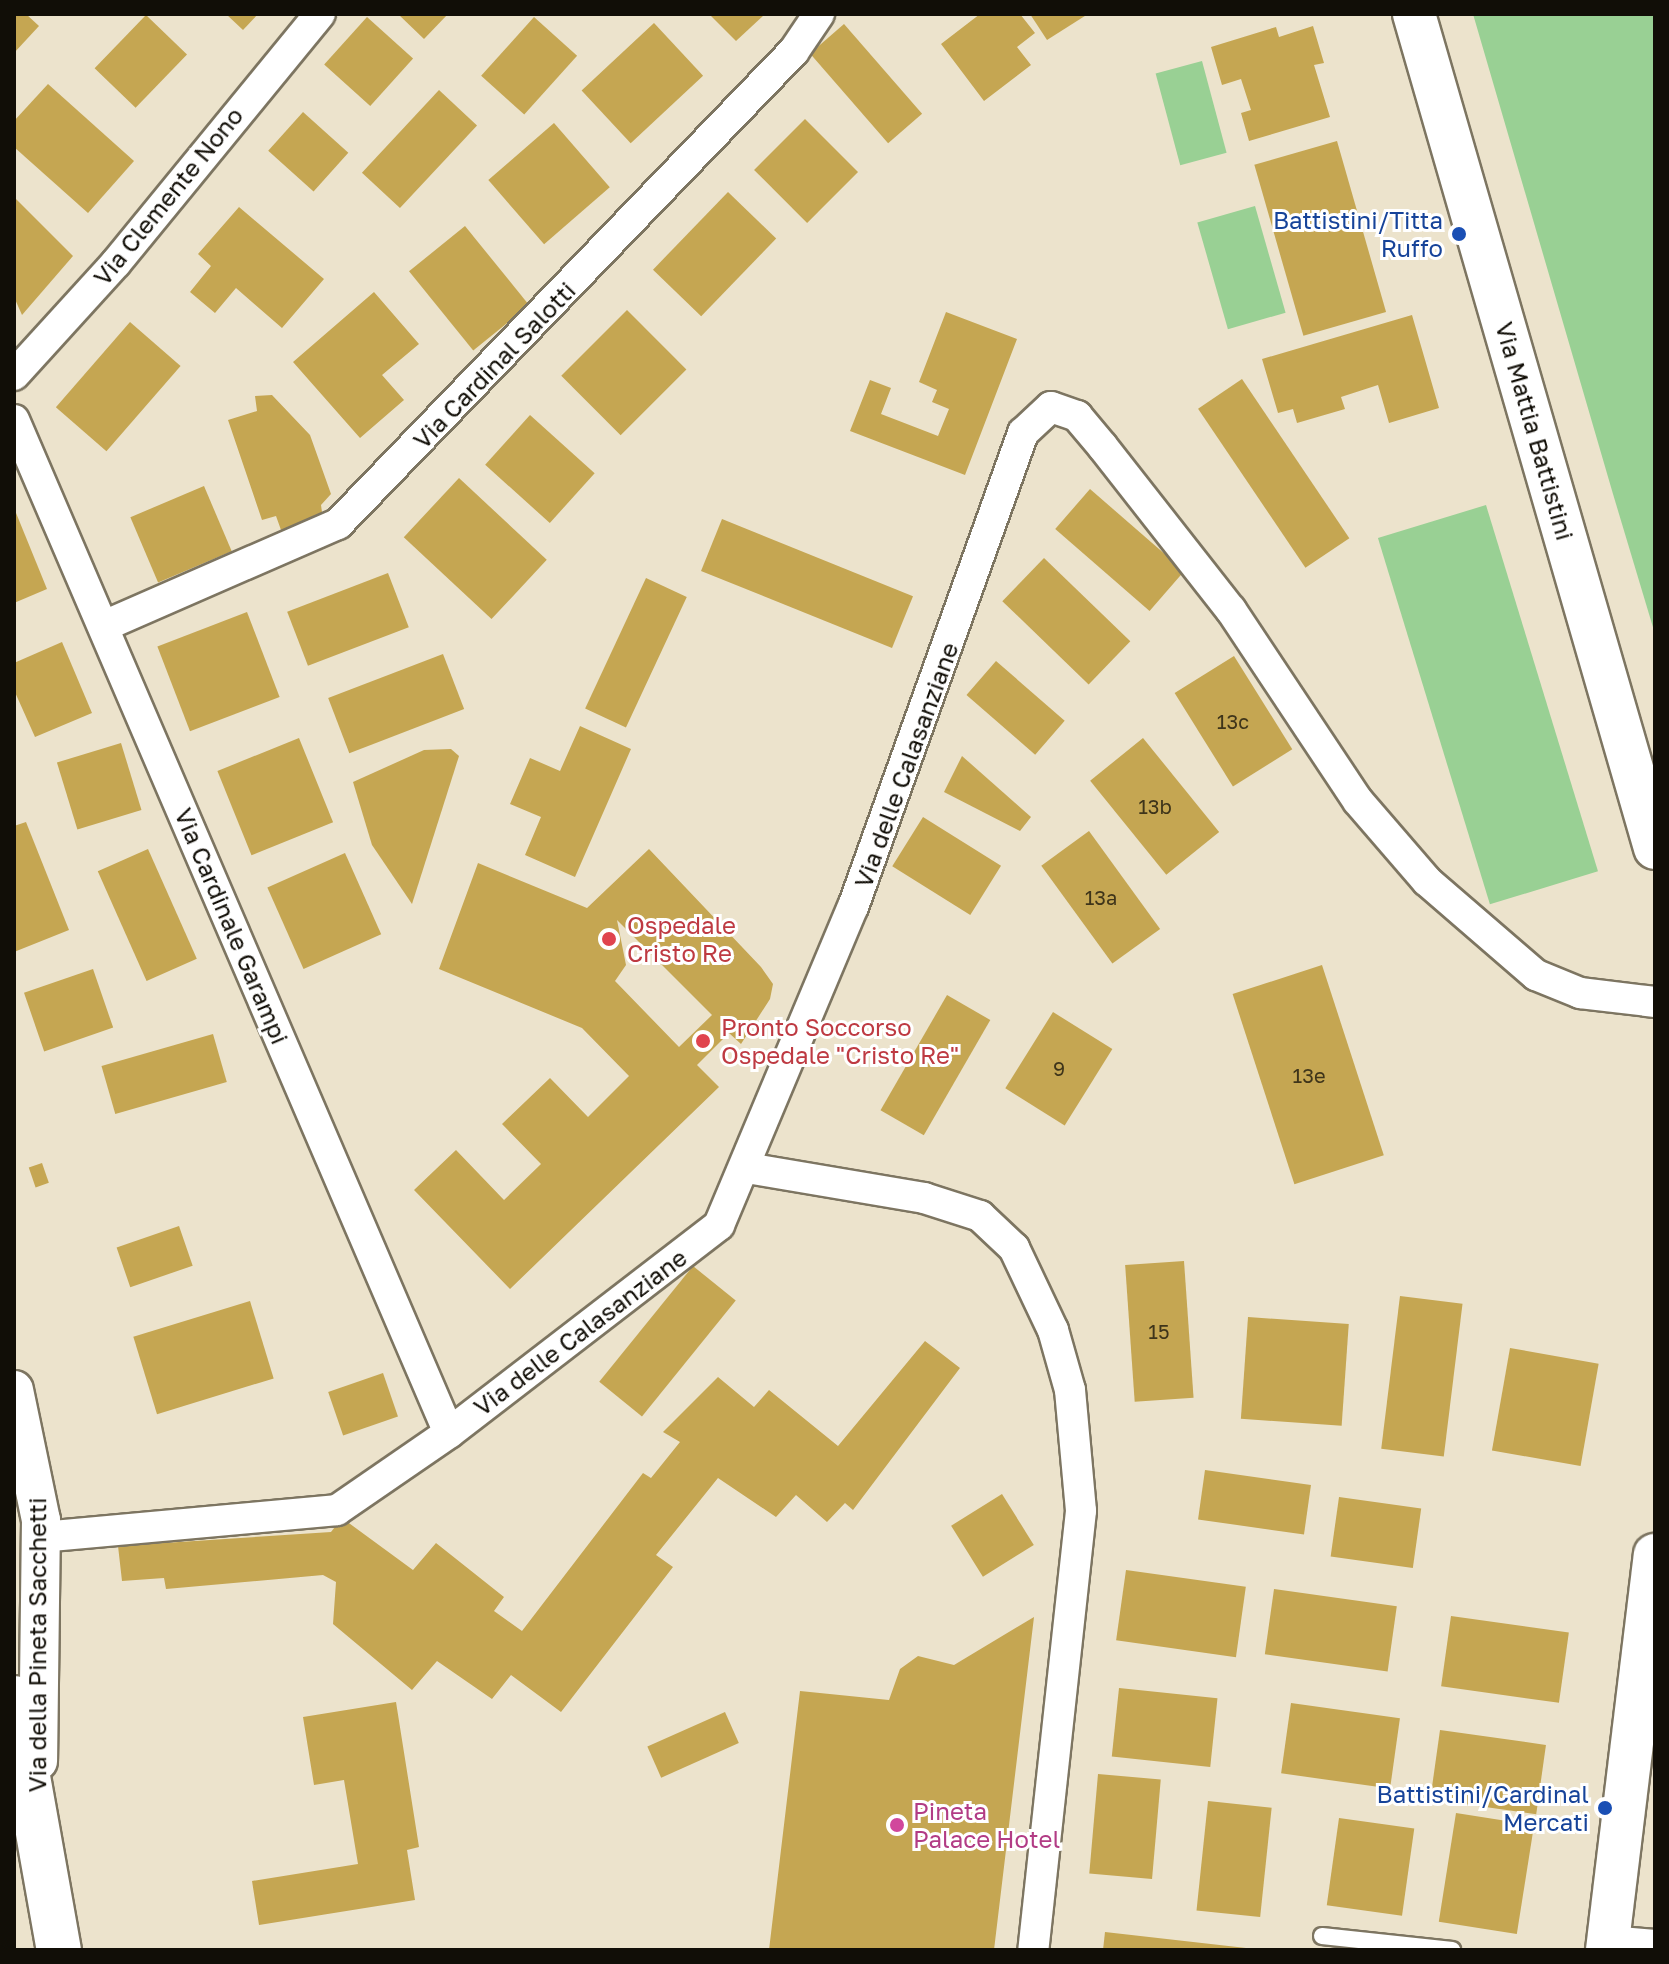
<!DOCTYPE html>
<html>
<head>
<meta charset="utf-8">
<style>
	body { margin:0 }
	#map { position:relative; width:1669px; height:1964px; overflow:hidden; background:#ece3cc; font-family:"Golos Text",sans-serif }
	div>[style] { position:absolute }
	.green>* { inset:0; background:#99d094; transform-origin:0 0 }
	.building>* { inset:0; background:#c5a652; transform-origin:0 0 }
	.roads { filter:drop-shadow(2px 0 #7d7561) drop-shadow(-2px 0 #7d7561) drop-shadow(0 2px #7d7561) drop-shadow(0 -2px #7d7561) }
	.service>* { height:16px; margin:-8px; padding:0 8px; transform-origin:8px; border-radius:8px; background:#fff }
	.minor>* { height:30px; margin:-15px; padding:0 15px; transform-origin:15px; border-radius:15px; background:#fff }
	.tertiary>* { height:38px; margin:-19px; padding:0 19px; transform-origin:19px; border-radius:19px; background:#fff }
	.secondary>* { height:42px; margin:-21px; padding:0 21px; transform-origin:21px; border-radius:21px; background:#fff }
	.primary>* { height:44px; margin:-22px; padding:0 22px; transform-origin:22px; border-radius:22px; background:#fff }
	.dots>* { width:22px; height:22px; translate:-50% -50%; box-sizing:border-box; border:4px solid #fff; border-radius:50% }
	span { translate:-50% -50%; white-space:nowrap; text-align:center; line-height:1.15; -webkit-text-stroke:6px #fff; paint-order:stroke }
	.number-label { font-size:20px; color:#3e341a }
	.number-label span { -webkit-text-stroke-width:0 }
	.street-label { font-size:24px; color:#110e07 }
	.transit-label { font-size:24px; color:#164399 }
	.right { translate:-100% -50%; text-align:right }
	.health-label { font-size:24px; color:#be3a42 }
	.left { translate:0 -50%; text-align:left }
	.hotel-label { font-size:24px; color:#b23c85 }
	.frame { position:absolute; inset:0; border:16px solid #110e07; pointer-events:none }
</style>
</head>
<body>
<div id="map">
	<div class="green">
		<div style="clip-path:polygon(1473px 14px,1655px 14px,1655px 634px,1613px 494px)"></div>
		<div style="left:1202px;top:61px;width:95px;height:48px;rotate:75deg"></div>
		<div style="left:1255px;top:206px;width:111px;height:60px;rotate:74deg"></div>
		<div style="left:1486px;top:505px;width:383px;height:113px;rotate:73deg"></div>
	</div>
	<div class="building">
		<div style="clip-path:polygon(14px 14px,26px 14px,39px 26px,14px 53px)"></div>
		<div style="clip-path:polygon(226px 14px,258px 14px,243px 30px)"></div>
		<div style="clip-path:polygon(398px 14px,448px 14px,424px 39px)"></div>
		<div style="clip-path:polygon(709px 14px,765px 14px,736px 41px)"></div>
		<div style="clip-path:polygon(980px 14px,1020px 14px,1035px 33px,1017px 47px,1031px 65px,984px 101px,941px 44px)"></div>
		<div style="clip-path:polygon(1030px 14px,1088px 14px,1047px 40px)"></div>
		<div style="left:146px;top:15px;width:57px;height:74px;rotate:44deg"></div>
		<div style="left:367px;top:17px;width:62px;height:64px;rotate:42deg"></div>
		<div style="left:534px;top:17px;width:58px;height:79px;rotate:42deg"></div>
		<div style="left:654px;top:23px;width:72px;height:99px;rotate:47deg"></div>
		<div style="left:844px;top:24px;width:119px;height:45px;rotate:49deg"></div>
		<div style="clip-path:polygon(1313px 26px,1324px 63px,1314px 65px,1330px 117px,1249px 141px,1241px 113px,1251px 110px,1241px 79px,1222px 85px,1211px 47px,1276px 27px,1279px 37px)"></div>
		<div style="clip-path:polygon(48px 84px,134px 161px,88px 213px,14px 147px,14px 121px)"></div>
		<div style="left:439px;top:90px;width:52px;height:113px;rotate:43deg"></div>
		<div style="left:303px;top:112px;width:61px;height:52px;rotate:42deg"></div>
		<div style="left:805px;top:119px;width:75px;height:72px;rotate:45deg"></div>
		<div style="left:554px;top:123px;width:85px;height:87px;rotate:49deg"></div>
		<div style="left:1337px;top:141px;width:178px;height:86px;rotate:74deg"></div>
		<div style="left:728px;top:192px;width:67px;height:108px;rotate:44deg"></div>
		<div style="clip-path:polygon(14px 197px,73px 256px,22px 315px,14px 297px)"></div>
		<div style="clip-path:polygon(239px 207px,324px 279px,282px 328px,236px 288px,215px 313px,190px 292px,211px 266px,198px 254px)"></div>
		<div style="left:465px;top:226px;width:102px;height:72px;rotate:51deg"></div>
		<div style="clip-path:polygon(374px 292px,419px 344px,382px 375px,404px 400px,360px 438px,293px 362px)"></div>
		<div style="left:627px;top:310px;width:84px;height:93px;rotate:45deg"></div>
		<div style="clip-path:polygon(946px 312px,1017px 339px,965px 475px,850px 431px,870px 380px,891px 388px,881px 414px,938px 436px,949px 409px,932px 402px,937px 390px,919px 382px)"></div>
		<div style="clip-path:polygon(1412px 315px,1439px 408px,1389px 423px,1378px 385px,1341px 397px,1345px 409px,1297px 423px,1293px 409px,1278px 413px,1262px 359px)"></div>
		<div style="left:130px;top:322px;width:67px;height:113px;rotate:41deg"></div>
		<div style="left:1242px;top:379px;width:192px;height:53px;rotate:56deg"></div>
		<div style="clip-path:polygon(272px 395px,310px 435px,331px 494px,321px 505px,323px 519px,281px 530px,276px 516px,262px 520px,228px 420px,257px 411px,255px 396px)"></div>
		<div style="left:530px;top:415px;width:87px;height:67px;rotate:42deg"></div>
		<div style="left:459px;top:478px;width:120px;height:81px;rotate:43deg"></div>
		<div style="left:204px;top:486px;width:71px;height:80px;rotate:67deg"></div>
		<div style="left:1090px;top:489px;width:125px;height:53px;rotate:41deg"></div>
		<div style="clip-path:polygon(14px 508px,47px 589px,14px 603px)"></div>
		<div style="left:722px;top:519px;width:206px;height:56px;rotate:22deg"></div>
		<div style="left:1044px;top:558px;width:120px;height:60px;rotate:44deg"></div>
		<div style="left:388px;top:573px;width:58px;height:108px;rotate:69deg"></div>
		<div style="left:646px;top:578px;width:45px;height:144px;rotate:25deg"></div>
		<div style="left:247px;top:612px;width:91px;height:96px;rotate:69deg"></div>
		<div style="clip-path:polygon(62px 642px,92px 713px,35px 737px,14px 690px,14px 663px)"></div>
		<div style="left:443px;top:654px;width:59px;height:123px;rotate:69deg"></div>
		<div style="left:1234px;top:656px;width:110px;height:70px;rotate:58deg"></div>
		<div style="left:996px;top:661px;width:91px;height:45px;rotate:41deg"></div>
		<div style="clip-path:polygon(580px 726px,631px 749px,575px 877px,525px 855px,541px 817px,510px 804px,530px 758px,560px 771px)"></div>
		<div style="left:299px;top:738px;width:91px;height:88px;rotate:68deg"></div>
		<div style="left:1143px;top:738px;width:121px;height:68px;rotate:51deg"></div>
		<div style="left:121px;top:743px;width:70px;height:67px;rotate:73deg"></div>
		<div style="clip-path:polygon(451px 749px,459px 756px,412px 904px,372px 845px,353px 782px,424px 750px)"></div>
		<div style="clip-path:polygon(962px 756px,1031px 817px,1020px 831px,944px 792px)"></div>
		<div style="left:923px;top:817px;width:92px;height:58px;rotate:32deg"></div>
		<div style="clip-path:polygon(26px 822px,69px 930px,14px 952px,14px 826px)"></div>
		<div style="left:1089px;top:831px;width:121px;height:59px;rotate:54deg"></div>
		<div style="left:148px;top:849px;width:120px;height:55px;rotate:66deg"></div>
		<div style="clip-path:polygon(evenodd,649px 849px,761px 967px,773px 984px,770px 999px,741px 1044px,729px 1033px,697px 1065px,719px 1087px,510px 1289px,414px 1190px,456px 1150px,504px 1200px,541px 1164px,502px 1124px,550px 1078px,588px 1117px,629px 1076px,582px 1028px,439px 969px,478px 863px,587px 908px,649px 849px,617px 920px,712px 1015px,679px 1047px,615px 981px,626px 965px,617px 920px)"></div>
		<div style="left:345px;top:853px;width:89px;height:85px;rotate:66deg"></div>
		<div style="left:1322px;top:965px;width:200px;height:94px;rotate:72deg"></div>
		<div style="left:93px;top:969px;width:62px;height:73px;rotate:71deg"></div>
		<div style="left:947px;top:995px;width:50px;height:133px;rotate:30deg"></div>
		<div style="left:1053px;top:1012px;width:70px;height:90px;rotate:32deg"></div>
		<div style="left:213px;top:1034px;width:50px;height:116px;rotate:74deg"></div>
		<div style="left:42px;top:1163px;width:21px;height:14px;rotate:71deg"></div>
		<div style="left:179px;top:1226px;width:42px;height:66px;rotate:71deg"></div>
		<div style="left:1184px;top:1261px;width:137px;height:59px;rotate:86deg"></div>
		<div style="left:693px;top:1266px;width:55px;height:149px;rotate:39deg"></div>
		<div style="left:1400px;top:1296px;width:63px;height:154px;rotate:7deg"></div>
		<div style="left:250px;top:1301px;width:81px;height:122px;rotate:73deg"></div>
		<div style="left:1248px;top:1317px;width:101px;height:102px;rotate:4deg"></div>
		<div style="clip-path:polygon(925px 1341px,960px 1368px,853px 1510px,845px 1503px,827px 1522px,796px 1495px,776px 1517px,718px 1478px,656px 1555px,673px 1567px,561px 1712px,511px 1675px,492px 1699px,437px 1661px,412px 1690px,333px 1624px,336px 1582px,323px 1575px,166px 1589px,164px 1578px,122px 1581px,118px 1546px,331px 1532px,342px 1518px,413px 1570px,436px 1543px,504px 1597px,494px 1611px,522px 1631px,643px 1473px,651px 1478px,680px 1442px,663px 1432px,718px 1377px,754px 1407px,769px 1390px,838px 1446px)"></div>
		<div style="left:1510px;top:1348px;width:90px;height:104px;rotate:10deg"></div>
		<div style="left:383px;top:1373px;width:46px;height:58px;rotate:71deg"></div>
		<div style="left:1205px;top:1470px;width:107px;height:50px;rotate:8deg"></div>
		<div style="left:1002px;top:1494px;width:60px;height:60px;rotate:58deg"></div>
		<div style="left:1339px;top:1497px;width:83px;height:60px;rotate:8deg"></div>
		<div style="left:1126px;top:1570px;width:121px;height:71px;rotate:8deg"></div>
		<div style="left:1274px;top:1589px;width:124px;height:66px;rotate:8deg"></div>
		<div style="left:1451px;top:1616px;width:119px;height:71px;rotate:8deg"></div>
		<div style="clip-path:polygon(1034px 1617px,994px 1950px,769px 1950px,800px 1691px,889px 1700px,900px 1669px,918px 1656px,954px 1665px)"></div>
		<div style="left:1119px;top:1688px;width:99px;height:69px;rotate:6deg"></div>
		<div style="clip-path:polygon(396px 1702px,419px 1847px,407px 1850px,415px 1900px,259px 1925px,252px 1881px,358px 1864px,344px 1780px,314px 1785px,303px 1717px)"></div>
		<div style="left:1291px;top:1703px;width:110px;height:71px;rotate:8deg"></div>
		<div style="left:725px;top:1712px;width:34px;height:85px;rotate:66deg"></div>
		<div style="left:1440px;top:1730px;width:107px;height:70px;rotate:8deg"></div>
		<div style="left:1098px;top:1774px;width:63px;height:100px;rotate:5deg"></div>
		<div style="left:1208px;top:1801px;width:64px;height:110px;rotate:6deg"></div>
		<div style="left:1456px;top:1813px;width:79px;height:110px;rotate:9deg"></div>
		<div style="left:1339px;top:1818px;width:76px;height:88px;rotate:8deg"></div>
		<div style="clip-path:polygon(1105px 1932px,1246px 1948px,1246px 1950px,1103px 1950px)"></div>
	</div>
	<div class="roads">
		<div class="service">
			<div style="left:1322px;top:1936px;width:131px;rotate:6.1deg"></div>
		</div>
		<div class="minor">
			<div style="left:14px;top:375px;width:151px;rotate:-47.7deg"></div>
			<div style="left:116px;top:263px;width:322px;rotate:-50.7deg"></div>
			<div style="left:14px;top:420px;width:1102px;rotate:66.76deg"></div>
			<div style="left:104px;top:626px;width:255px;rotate:-23.6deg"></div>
			<div style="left:338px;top:524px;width:657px;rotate:-46.05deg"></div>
			<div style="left:794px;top:51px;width:45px;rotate:-56deg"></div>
			<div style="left:747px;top:1168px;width:180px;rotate:9.6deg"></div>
			<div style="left:924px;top:1198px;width:59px;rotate:17.8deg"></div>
			<div style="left:980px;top:1216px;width:47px;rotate:43.3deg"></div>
			<div style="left:1014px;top:1248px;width:91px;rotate:64.6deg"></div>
			<div style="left:1053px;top:1330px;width:62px;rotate:74.2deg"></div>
			<div style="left:1070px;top:1390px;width:121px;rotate:84.8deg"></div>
			<div style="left:1081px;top:1511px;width:442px;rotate:96.2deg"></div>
			<div style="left:41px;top:1537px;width:297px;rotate:-5.2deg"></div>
			<div style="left:337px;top:1510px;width:136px;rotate:-34.5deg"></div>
			<div style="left:449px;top:1433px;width:341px;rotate:-37.6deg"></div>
			<div style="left:719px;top:1225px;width:345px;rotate:-67.2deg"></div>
			<div style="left:853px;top:907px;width:504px;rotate:-70.27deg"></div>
			<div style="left:1023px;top:433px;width:38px;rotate:-43deg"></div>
			<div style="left:1051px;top:407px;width:28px;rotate:19deg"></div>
			<div style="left:1077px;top:416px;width:40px;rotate:50deg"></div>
			<div style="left:1103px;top:447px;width:207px;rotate:51.9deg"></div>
			<div style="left:1231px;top:610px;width:229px;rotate:56.4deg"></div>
			<div style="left:1358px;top:801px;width:106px;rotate:49.2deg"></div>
			<div style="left:1427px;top:881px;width:144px;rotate:40.8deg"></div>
			<div style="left:1536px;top:975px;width:48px;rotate:22.2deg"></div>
			<div style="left:1580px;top:993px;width:76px;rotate:6.8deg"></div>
			<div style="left:1608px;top:1941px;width:47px;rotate:4.9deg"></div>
		</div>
		<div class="tertiary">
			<div style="left:14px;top:1390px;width:133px;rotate:78.3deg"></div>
			<div style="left:41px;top:1520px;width:241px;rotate:90.7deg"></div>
		</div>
		<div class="secondary">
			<div style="left:1414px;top:14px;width:868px;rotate:73.88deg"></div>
			<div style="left:1607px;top:1950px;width:398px;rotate:-83.1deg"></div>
		</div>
		<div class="primary">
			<div style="left:14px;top:1698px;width:256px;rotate:79.9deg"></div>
		</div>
	</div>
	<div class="dots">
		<div style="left:1459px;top:234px;background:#1a4fb4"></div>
		<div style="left:609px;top:939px;background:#e0444e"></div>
		<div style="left:703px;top:1041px;background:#e0444e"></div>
		<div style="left:1605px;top:1808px;background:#1a4fb4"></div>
		<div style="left:897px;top:1825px;background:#d1479c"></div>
	</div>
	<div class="number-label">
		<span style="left:1233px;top:721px">13c</span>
		<span style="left:1155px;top:806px">13b</span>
		<span style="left:1101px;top:897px">13a</span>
		<span style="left:1059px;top:1068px">9</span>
		<span style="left:1309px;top:1075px">13e</span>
		<span style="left:1159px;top:1331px">15</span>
	</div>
	<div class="street-label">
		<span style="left:168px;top:196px;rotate:-51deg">Via Clemente Nono</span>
		<span style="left:494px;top:365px;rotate:-46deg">Via Cardinal Salotti</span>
		<span style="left:1535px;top:431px;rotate:74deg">Via Mattia Battistini</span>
		<span style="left:906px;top:765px;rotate:-70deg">Via delle Calasanziane</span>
		<span style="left:232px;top:926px;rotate:67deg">Via Cardinale Garampi</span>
		<span style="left:580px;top:1332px;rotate:-37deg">Via delle Calasanziane</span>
		<span style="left:37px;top:1645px;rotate:-90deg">Via della Pineta Sacchetti</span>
	</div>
	<div class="transit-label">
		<span class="right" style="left:1443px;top:234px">Battistini/Titta<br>Ruffo</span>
		<span class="right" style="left:1589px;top:1808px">Battistini/Cardinal<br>Mercati</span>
	</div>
	<div class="health-label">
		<span class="left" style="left:627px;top:939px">Ospedale<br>Cristo Re</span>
		<span class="left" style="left:721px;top:1041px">Pronto Soccorso<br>Ospedale "Cristo Re"</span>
	</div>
	<div class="hotel-label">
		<span class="left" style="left:913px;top:1825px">Pineta<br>Palace Hotel</span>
	</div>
	<div class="frame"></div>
</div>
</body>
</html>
